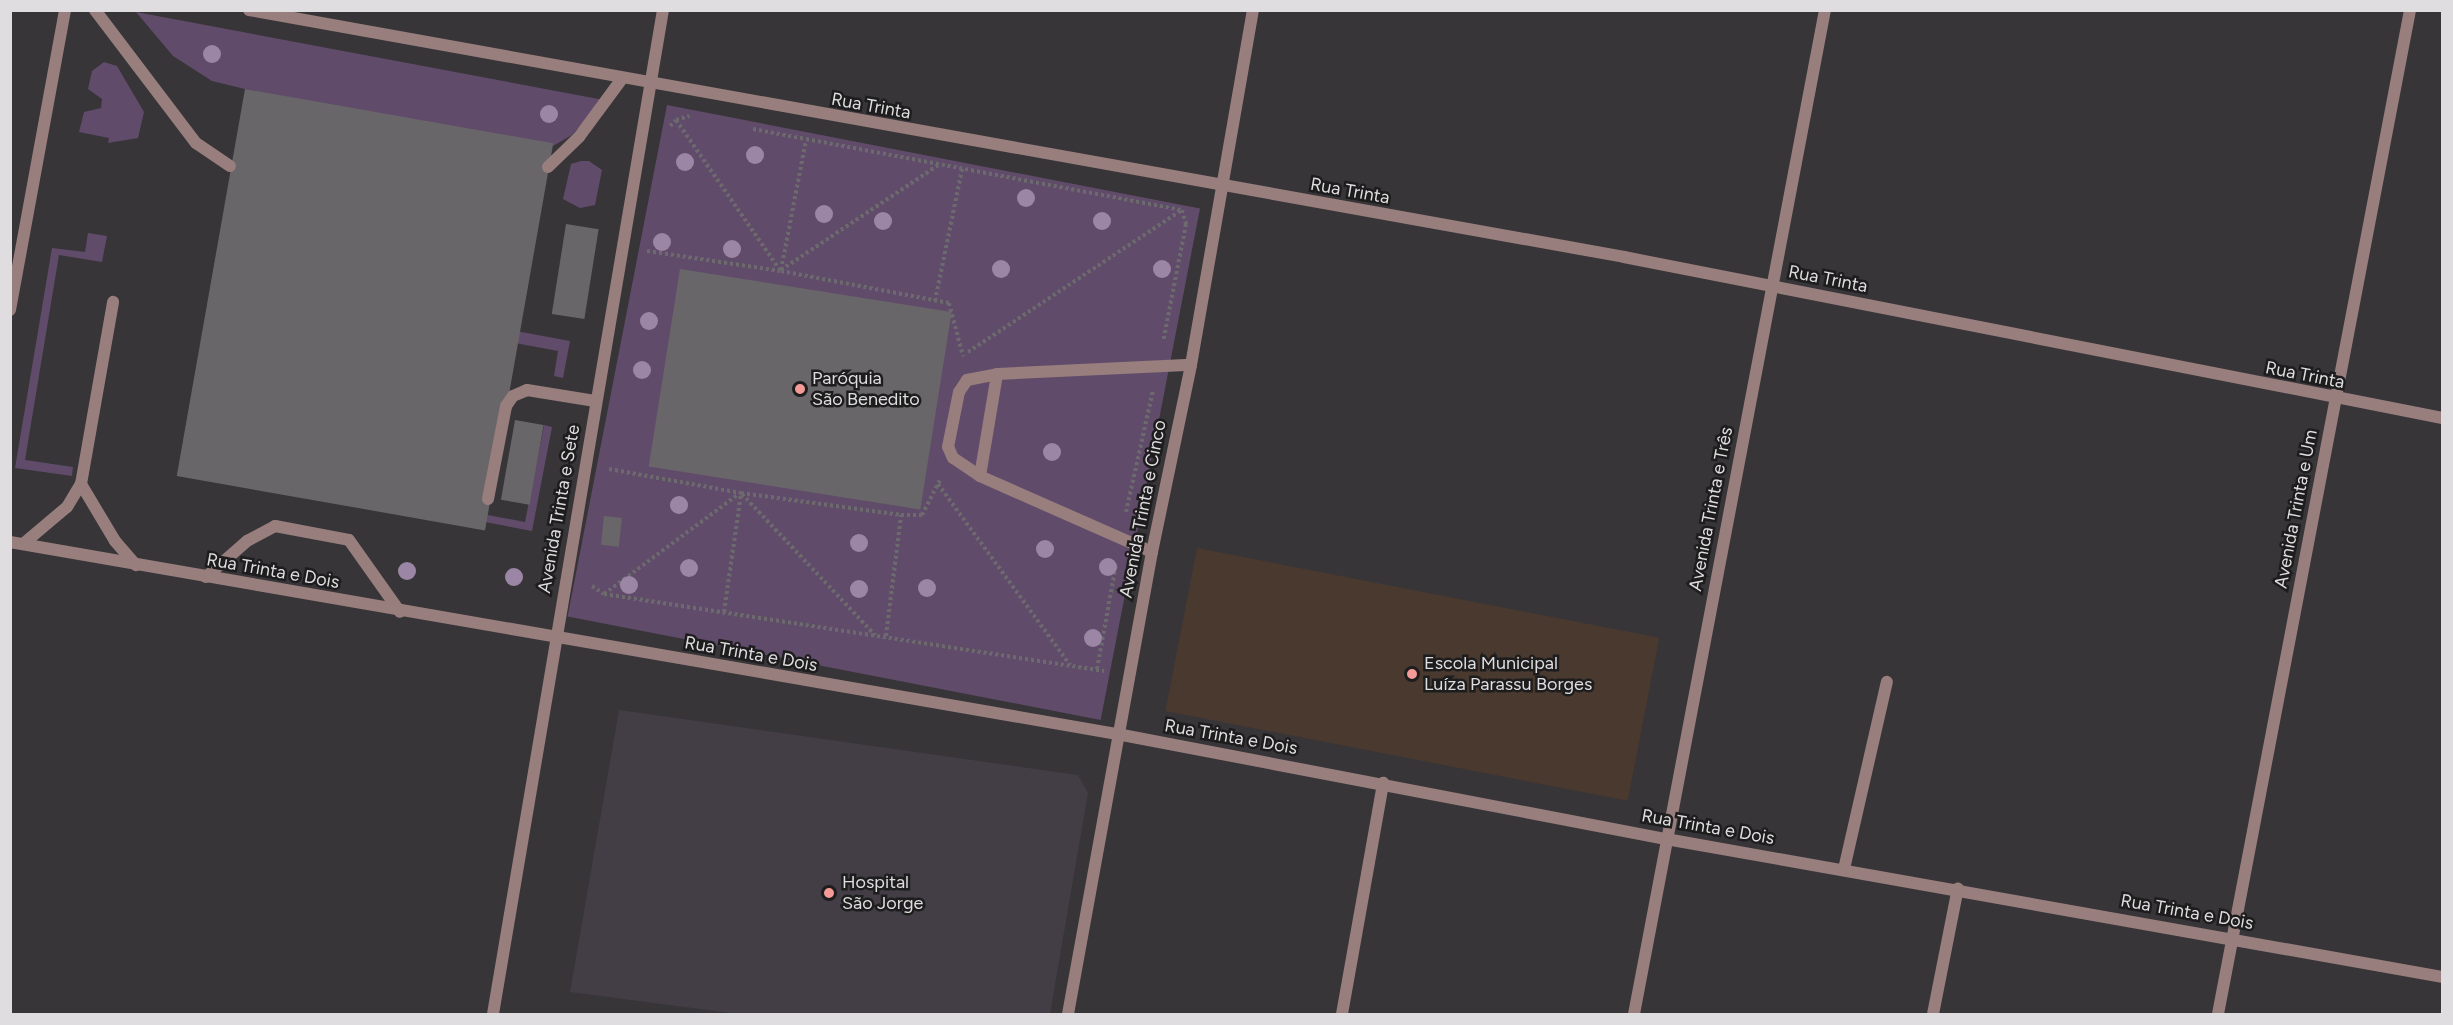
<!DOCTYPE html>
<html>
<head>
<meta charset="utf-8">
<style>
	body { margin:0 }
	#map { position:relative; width:2453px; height:1025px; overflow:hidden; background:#373538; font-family:Figtree,sans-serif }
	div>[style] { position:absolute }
	.built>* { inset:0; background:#433d46 }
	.education>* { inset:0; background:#4a392f; transform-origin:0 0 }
	.green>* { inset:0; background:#614b6a; transform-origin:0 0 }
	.building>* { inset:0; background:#69666a; transform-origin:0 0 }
	.path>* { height:4px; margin-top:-2px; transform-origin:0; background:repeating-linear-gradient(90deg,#6c6a6d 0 3px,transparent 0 6px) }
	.lane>* { height:12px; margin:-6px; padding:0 6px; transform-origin:6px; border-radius:6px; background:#987e7d }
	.street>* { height:12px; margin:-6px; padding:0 6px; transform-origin:6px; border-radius:6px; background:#987e7d }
	.trees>* { width:18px; height:18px; margin:-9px; border-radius:50%; background:#9c86a5 }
	.dots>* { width:16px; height:16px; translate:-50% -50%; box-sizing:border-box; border:3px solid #1e1d1e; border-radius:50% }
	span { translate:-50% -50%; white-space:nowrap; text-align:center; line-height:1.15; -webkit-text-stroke:5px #1e1d1e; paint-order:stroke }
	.street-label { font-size:18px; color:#dfdddf }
	.poi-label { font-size:18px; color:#dfdddf }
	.left { translate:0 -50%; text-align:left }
	.frame { position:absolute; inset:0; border:12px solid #dfdddf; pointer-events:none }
</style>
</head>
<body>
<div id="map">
	<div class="built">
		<div style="clip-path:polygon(619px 710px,1078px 775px,1088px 793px,1050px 1014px,738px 1014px,570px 992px)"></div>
	</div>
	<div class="education">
		<div style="left:1197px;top:548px;width:471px;height:166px;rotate:11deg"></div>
	</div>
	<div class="green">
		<div style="clip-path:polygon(136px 12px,604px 100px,572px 135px,553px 146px,245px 89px,212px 81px,173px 56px)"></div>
		<div style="clip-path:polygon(104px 62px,117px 66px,144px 112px,138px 138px,108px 143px,109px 138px,79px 132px,84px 112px,101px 108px,102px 99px,88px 89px,92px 71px)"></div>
		<div style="left:667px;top:105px;width:543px;height:521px;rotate:11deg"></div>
		<div style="clip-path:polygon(581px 161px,589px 161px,602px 170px,595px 205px,580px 208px,563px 199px,571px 164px)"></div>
		<div style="clip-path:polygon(88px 233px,107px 236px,102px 262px,59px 255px,25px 460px,73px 467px,72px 476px,15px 468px,52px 248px,85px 252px)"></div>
		<div style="clip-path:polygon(516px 331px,570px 341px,563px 378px,554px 376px,558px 351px,515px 343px)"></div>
		<div style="clip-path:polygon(544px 425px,552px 427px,532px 531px,480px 521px,482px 514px,525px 522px)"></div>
	</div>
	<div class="building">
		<div style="left:245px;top:89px;width:313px;height:393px;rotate:10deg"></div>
		<div style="left:566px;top:224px;width:33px;height:91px;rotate:9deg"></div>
		<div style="left:680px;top:269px;width:275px;height:200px;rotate:9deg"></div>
		<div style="left:515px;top:420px;width:29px;height:81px;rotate:10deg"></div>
		<div style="left:604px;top:516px;width:18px;height:29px;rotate:6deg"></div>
	</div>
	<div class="path">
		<div style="left:676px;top:120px;width:183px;rotate:55.3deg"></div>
		<div style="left:670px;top:126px;width:8px;rotate:-45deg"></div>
		<div style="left:676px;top:120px;width:14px;rotate:-17deg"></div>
		<div style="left:753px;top:129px;width:437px;rotate:10.7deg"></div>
		<div style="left:1182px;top:210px;width:15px;rotate:74deg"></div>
		<div style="left:1186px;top:224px;width:120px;rotate:101deg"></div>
		<div style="left:647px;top:251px;width:135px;rotate:8.5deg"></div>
		<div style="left:781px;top:271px;width:171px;rotate:10.8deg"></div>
		<div style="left:949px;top:303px;width:55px;rotate:75.2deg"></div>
		<div style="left:781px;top:270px;width:191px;rotate:-33.7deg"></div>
		<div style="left:781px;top:270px;width:132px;rotate:-79.1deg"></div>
		<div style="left:935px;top:301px;width:135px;rotate:-78.4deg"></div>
		<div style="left:968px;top:352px;width:257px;rotate:-33.6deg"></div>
		<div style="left:609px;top:469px;width:134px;rotate:10.3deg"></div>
		<div style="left:741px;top:493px;width:162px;rotate:7.8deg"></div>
		<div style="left:901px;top:515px;width:21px"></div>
		<div style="left:922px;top:515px;width:39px;rotate:-63deg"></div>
		<div style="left:938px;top:484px;width:224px;rotate:53.9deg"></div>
		<div style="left:742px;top:494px;width:194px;rotate:46.7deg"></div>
		<div style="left:1126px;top:512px;width:125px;rotate:-77.5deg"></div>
		<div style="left:592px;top:586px;width:14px;rotate:34deg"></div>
		<div style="left:604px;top:594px;width:506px;rotate:8.75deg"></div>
		<div style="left:604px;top:594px;width:169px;rotate:-36.6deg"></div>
		<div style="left:724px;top:612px;width:119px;rotate:-81.8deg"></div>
		<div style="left:886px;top:636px;width:122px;rotate:-82.9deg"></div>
		<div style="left:1097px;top:669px;width:107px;rotate:-79.7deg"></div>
	</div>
	<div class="lane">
		<div style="left:95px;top:10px;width:167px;rotate:52.8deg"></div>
		<div style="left:196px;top:143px;width:41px;rotate:34.1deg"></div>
		<div style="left:548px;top:167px;width:43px;rotate:-44.1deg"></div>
		<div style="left:579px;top:137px;width:71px;rotate:-53.6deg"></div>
		<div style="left:980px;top:476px;width:32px;rotate:-146deg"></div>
		<div style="left:953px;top:458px;width:12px;rotate:-114deg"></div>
		<div style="left:948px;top:447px;width:56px;rotate:-78.7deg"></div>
		<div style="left:959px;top:392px;width:14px;rotate:-56deg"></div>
		<div style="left:967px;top:380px;width:31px;rotate:-11deg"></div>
		<div style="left:81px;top:484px;width:66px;rotate:59.2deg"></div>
		<div style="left:115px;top:541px;width:32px;rotate:49deg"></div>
		<div style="left:488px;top:499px;width:95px;rotate:-79deg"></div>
		<div style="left:506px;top:406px;width:12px;rotate:-55deg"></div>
		<div style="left:513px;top:396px;width:15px;rotate:-23deg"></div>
		<div style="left:527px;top:390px;width:69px;rotate:9.2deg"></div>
		<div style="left:23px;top:544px;width:57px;rotate:-40.1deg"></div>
		<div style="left:67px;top:507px;width:27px;rotate:-59deg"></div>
		<div style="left:81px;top:484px;width:185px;rotate:-80deg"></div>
		<div style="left:1152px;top:552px;width:188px;rotate:-156.2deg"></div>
		<div style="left:980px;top:476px;width:103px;rotate:-80.5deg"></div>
		<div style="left:997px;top:374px;width:194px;rotate:-2.7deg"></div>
		<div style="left:206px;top:577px;width:55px;rotate:-41.3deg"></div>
		<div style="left:247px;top:541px;width:32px;rotate:-28deg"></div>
		<div style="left:275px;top:526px;width:75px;rotate:10.7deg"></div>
		<div style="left:349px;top:540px;width:88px;rotate:54.7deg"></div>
		<div style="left:1844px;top:869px;width:192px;rotate:-77.1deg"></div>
	</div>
	<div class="street">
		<div style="left:249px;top:10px;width:1397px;rotate:10.18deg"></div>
		<div style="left:1624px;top:257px;width:834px;rotate:11.13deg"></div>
		<div style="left:10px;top:310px;width:305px;rotate:-79.6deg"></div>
		<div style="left:10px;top:542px;width:1124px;rotate:9.84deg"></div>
		<div style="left:1117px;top:734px;width:559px;rotate:10.83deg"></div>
		<div style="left:1666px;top:839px;width:788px;rotate:10.08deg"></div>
		<div style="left:493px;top:1014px;width:1018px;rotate:-80.39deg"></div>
		<div style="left:1068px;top:1014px;width:470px;rotate:-79.7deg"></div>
		<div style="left:1152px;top:552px;width:191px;rotate:-78.2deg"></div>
		<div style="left:1191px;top:365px;width:360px;rotate:-80.1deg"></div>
		<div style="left:1342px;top:1014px;width:235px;rotate:-79.9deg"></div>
		<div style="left:1634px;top:1014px;width:1022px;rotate:-79.23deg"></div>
		<div style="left:1933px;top:1014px;width:128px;rotate:-78.8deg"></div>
		<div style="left:2218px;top:1014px;width:1022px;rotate:-79.17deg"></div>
	</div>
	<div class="trees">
		<div style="left:212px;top:54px"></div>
		<div style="left:549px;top:114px"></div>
		<div style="left:755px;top:155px"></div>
		<div style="left:685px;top:162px"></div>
		<div style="left:1026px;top:198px"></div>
		<div style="left:824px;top:214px"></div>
		<div style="left:883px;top:221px"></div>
		<div style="left:1102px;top:221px"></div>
		<div style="left:662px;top:242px"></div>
		<div style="left:732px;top:249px"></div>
		<div style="left:1001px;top:269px"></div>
		<div style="left:1162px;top:269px"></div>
		<div style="left:649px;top:321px"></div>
		<div style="left:642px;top:370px"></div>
		<div style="left:1052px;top:452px"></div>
		<div style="left:679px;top:505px"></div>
		<div style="left:859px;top:543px"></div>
		<div style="left:1045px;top:549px"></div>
		<div style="left:1108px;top:567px"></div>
		<div style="left:689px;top:568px"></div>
		<div style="left:407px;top:571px"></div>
		<div style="left:514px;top:577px"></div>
		<div style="left:629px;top:585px"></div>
		<div style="left:927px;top:588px"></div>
		<div style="left:859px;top:589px"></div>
		<div style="left:1093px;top:638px"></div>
	</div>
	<div class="dots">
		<div style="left:800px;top:389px;background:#f59b97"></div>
		<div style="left:1412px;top:674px;background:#f59b97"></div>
		<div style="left:829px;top:893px;background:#f59b97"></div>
	</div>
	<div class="street-label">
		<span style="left:871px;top:106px;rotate:10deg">Rua Trinta</span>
		<span style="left:1350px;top:191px;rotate:10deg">Rua Trinta</span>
		<span style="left:1828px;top:279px;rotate:11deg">Rua Trinta</span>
		<span style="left:2305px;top:375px;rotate:11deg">Rua Trinta</span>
		<span style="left:559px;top:509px;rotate:-80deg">Avenida Trinta e Sete</span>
		<span style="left:1143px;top:509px;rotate:-79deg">Avenida Trinta e Cinco</span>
		<span style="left:1711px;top:509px;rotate:-79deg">Avenida Trinta e Três</span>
		<span style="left:2296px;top:509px;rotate:-79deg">Avenida Trinta e Um</span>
		<span style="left:273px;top:571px;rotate:10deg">Rua Trinta e Dois</span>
		<span style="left:751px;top:654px;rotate:10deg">Rua Trinta e Dois</span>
		<span style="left:1231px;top:737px;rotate:10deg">Rua Trinta e Dois</span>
		<span style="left:1708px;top:827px;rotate:10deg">Rua Trinta e Dois</span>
		<span style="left:2187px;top:912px;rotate:10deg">Rua Trinta e Dois</span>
	</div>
	<div class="poi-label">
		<span class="left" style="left:812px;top:389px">Paróquia<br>São Benedito</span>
		<span class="left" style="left:1424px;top:674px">Escola Municipal<br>Luíza Parassu Borges</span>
		<span class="left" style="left:842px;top:893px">Hospital<br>São Jorge</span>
	</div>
	<div class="frame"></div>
</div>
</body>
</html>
